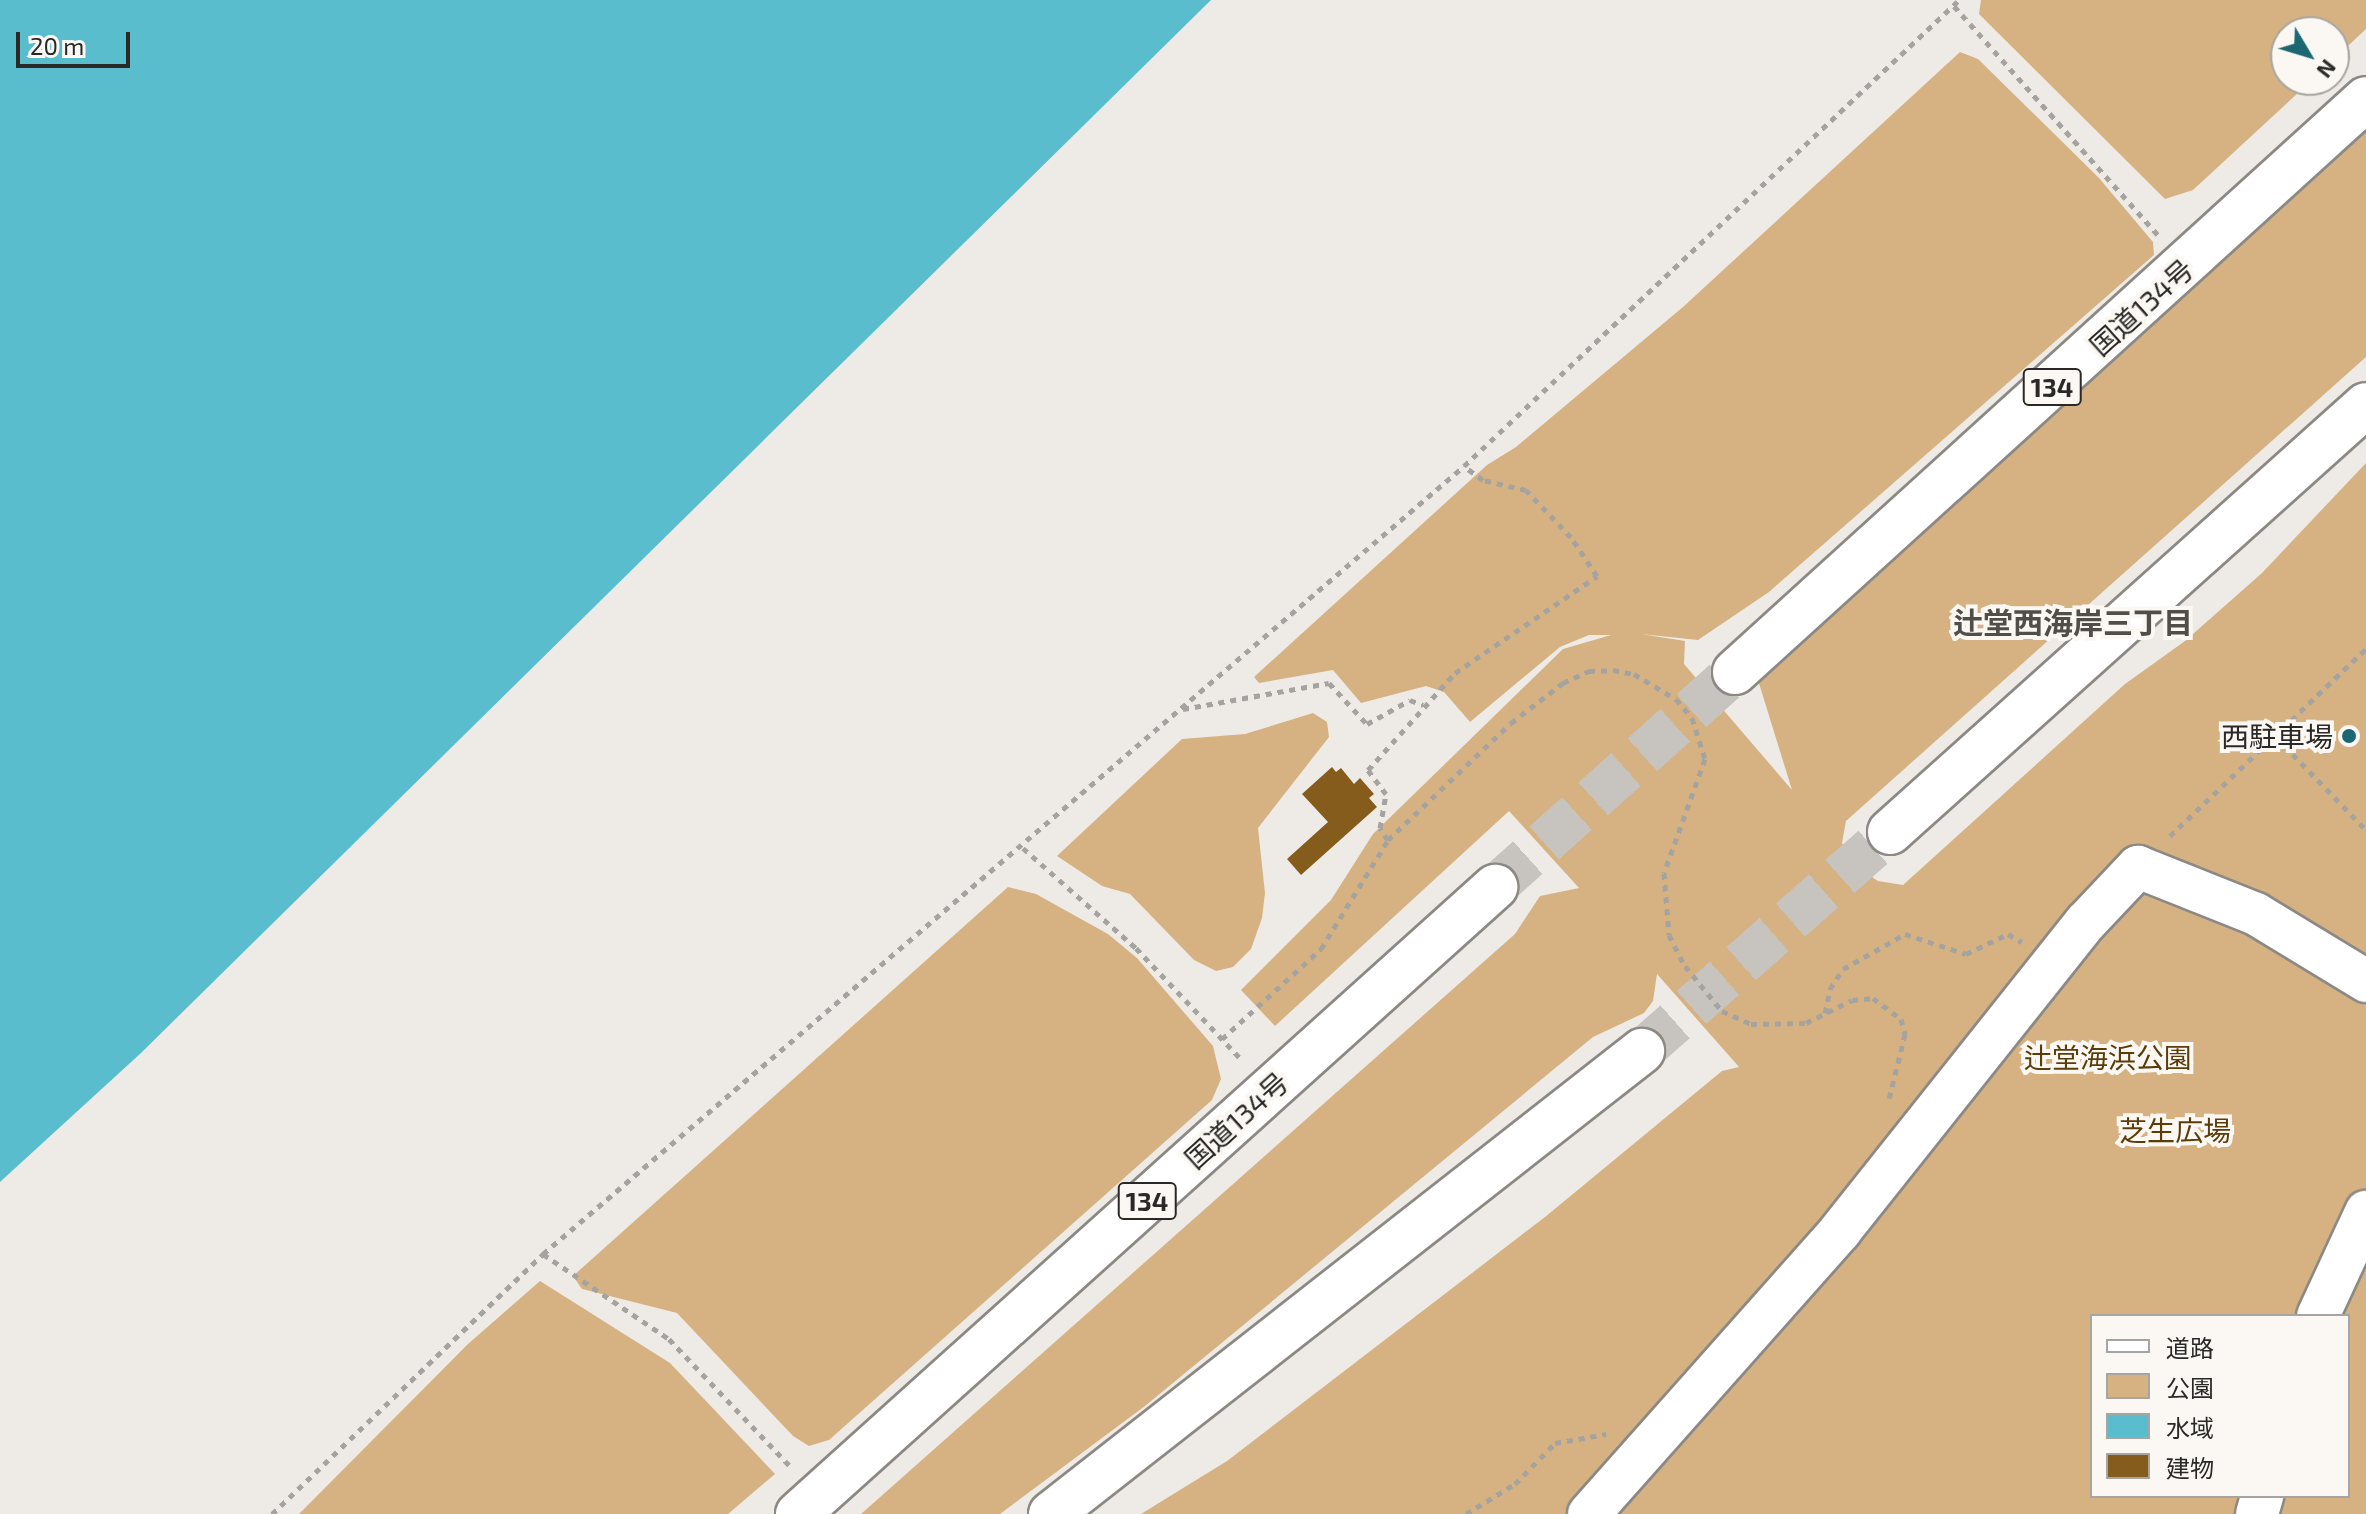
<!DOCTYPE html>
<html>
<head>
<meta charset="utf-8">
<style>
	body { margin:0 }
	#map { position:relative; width:2366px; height:1514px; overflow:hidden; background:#eeebe6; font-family:"Exo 2","Noto Sans JP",sans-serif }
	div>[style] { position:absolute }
	.green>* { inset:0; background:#d6b283 }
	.water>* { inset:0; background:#5abdce }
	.building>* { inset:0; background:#855c1b }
	.highway-tunnel>* { height:44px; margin-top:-22px; transform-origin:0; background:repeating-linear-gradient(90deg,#c7c4c0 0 44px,transparent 0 66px) }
	.path>* { height:5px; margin-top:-2.5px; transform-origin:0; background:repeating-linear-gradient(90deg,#a5a39f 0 6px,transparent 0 12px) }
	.roads { filter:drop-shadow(2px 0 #8c8985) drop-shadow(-2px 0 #8c8985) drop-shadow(0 2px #8c8985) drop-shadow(0 -2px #8c8985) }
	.street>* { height:42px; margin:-21px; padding:0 21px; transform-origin:21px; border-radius:21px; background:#fff }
	.highway>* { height:44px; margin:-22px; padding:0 22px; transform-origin:22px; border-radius:22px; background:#fff }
	.dots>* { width:22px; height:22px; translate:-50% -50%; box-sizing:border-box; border:4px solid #fbf8f3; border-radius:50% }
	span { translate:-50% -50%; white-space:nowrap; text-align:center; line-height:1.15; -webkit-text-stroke:8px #fbf8f3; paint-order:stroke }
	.shield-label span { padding:2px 6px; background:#fbf8f3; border:2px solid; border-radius:6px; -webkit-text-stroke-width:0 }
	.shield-label { font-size:26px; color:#2a2927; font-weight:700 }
	.street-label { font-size:28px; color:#2a2927 }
	.poi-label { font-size:28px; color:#2a2927 }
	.right { translate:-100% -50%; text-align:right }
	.park-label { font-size:28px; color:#5b3d0a }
	.neighbourhood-label { font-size:30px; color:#514e4a; font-weight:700 }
	.legend { position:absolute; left:2090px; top:1314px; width:260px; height:184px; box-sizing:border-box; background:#fbf8f3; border:2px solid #a7a5a1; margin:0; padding:10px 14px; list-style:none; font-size:24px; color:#2a2927 }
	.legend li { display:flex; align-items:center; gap:16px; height:40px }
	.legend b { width:40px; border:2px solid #a7a5a1 }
	.north { position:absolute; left:2270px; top:16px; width:80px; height:80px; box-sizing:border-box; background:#fbf8f3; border:2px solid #a7a5a1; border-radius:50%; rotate:128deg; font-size:22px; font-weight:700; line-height:32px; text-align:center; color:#2a2927 }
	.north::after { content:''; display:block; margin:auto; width:28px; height:36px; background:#1d6773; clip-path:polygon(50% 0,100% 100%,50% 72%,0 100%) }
	.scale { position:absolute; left:16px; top:32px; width:114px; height:36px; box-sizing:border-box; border:4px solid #2a2927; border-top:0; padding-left:10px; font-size:24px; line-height:28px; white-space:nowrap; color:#2a2927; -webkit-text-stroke:6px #fbf8f3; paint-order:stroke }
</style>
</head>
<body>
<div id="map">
	<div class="green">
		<div style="clip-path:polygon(1981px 0,2366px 0,2366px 29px,2334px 59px,2334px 32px,2286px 32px,2286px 80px,2312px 80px,2193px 190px,2165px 199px,1979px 14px)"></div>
		<div style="clip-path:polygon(evenodd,1960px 52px,1978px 59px,2099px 178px,2153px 242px,2154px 255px,1769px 592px,1698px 640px,1641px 634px,1685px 641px,1684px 664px,1792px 790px,1758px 680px,2366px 128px,2366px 357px,1846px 821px,1842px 843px,1855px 866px,1878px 881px,1903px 885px,2125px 684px,2185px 641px,2262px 573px,2366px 463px,2366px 1514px,1141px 1514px,1227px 1461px,1545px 1217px,1722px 1071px,1739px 1067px,1657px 974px,1653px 1001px,1644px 1013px,1593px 1037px,1145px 1406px,1000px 1514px,861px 1514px,1515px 934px,1540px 896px,1579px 888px,1509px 811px,1275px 1026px,1241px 990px,1331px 900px,1373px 834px,1563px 649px,1611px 635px,1589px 635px,1560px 647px,1470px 722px,1444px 692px,1426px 686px,1361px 703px,1333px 670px,1259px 683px,1254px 677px,1487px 465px,1516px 447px,1683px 307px,1960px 52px,2092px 1316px,2348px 1316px,2348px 1496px,2092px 1496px,2092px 1316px)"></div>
		<div style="clip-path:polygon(1313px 713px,1327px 722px,1329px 737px,1258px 828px,1265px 893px,1262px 918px,1251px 949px,1233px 967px,1216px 971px,1194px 960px,1130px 894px,1102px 886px,1057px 856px,1182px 739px,1245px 734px)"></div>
		<div style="clip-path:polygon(1008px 887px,1036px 894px,1108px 934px,1137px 958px,1213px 1046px,1221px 1079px,1212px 1100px,829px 1440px,809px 1446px,793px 1436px,677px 1313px,582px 1289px,573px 1276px)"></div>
		<div style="clip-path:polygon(540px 1281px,670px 1363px,775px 1474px,728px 1514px,299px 1514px,468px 1344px)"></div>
	</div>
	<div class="water">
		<div style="clip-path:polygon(0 0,1211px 0,141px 1053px,0 1182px)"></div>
	</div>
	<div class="building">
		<div style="clip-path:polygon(1332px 767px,1336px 772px,1341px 768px,1354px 784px,1360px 778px,1374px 794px,1369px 798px,1377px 807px,1301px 875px,1287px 859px,1328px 822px,1302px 794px)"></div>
	</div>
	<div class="highway-tunnel">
		<div style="left:1495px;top:887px;width:322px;rotate:-41.9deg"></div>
		<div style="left:1642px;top:1051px;width:331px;rotate:-41.4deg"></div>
	</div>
	<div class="path">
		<div style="left:1954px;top:6px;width:308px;rotate:48.3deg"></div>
		<div style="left:1183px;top:709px;width:148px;rotate:-10.1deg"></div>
		<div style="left:1329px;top:683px;width:56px;rotate:47.2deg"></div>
		<div style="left:1367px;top:724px;width:49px;rotate:-29.2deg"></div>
		<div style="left:1410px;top:700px;width:14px;rotate:21deg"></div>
		<div style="left:2276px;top:737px;width:129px;rotate:45.9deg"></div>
		<div style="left:2170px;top:836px;width:271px;rotate:-43.7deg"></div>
		<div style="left:1388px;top:840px;width:14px;rotate:-124deg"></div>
		<div style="left:1380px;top:828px;width:35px;rotate:-80deg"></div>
		<div style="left:1386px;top:794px;width:30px;rotate:-127deg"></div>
		<div style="left:1368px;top:770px;width:130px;rotate:-48.1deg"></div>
		<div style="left:1455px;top:673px;width:172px;rotate:-34.3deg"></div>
		<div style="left:1597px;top:576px;width:47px;rotate:-123.7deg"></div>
		<div style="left:1571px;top:537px;width:65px;rotate:-133.8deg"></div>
		<div style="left:1526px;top:490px;width:44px;rotate:-166.9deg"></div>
		<div style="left:1483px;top:480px;width:24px;rotate:-144deg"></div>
		<div style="left:1023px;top:848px;width:151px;rotate:41.5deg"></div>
		<div style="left:1136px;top:948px;width:153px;rotate:46.6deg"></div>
		<div style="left:1825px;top:1013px;width:25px;rotate:-78deg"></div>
		<div style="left:1830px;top:989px;width:24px;rotate:-57deg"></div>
		<div style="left:1843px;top:969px;width:71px;rotate:-29.4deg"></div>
		<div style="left:1905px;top:934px;width:64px;rotate:18.2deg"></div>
		<div style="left:1966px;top:954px;width:47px;rotate:-25.5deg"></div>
		<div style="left:2008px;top:934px;width:16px;rotate:30deg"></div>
		<div style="left:1222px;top:1039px;width:134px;rotate:-42.3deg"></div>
		<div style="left:1321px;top:949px;width:128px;rotate:-58.4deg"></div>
		<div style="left:1388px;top:840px;width:170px;rotate:-43.6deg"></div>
		<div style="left:1511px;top:723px;width:66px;rotate:-37.6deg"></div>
		<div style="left:1563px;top:683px;width:29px;rotate:-25deg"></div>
		<div style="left:1589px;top:671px;width:24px;rotate:-2deg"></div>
		<div style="left:1613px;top:670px;width:21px;rotate:11deg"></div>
		<div style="left:1634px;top:674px;width:49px;rotate:30.8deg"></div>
		<div style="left:1676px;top:699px;width:25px;rotate:50deg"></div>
		<div style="left:1692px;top:718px;width:43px;rotate:72.4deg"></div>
		<div style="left:1705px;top:759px;width:121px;rotate:109.8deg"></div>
		<div style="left:1664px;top:873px;width:62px;rotate:85.4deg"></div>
		<div style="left:1669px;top:935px;width:35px;rotate:63deg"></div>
		<div style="left:1685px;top:966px;width:58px;rotate:50.6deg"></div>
		<div style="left:1722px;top:1011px;width:32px;rotate:24deg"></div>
		<div style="left:1751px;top:1024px;width:55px;rotate:-1deg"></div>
		<div style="left:1806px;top:1023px;width:51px;rotate:-26.6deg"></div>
		<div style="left:1852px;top:1000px;width:21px;rotate:-5deg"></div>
		<div style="left:1873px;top:998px;width:35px;rotate:37deg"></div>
		<div style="left:1901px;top:1019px;width:16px;rotate:75deg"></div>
		<div style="left:1905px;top:1034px;width:71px;rotate:103.8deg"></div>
		<div style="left:543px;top:1254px;width:152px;rotate:34deg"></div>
		<div style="left:669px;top:1339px;width:175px;rotate:46.4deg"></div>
		<div style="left:272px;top:1514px;width:376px;rotate:-43.8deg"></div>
		<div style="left:543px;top:1254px;width:1212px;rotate:-40.55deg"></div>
		<div style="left:1464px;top:466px;width:680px;rotate:-43.27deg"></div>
		<div style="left:1466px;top:1514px;width:57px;rotate:-31.5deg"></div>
		<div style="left:1515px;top:1484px;width:57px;rotate:-45.7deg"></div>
		<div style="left:1555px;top:1443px;width:52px;rotate:-10deg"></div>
	</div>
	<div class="roads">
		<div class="street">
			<div style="left:2318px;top:1316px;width:115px;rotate:-65.2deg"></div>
			<div style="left:1589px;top:1514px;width:378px;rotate:-48.4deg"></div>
			<div style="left:1840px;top:1231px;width:395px;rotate:-51.5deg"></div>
			<div style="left:2086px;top:922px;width:76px;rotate:-46.6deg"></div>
			<div style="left:2138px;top:867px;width:127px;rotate:21.7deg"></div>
			<div style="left:2256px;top:914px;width:129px;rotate:31.3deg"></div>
			<div style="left:2257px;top:1514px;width:19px;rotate:-74deg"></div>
		</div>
		<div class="highway">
			<div style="left:1735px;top:672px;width:852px;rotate:-42.24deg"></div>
			<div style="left:1890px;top:832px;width:639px;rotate:-41.89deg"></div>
			<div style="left:798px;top:1514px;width:938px;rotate:-41.97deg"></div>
			<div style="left:1051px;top:1514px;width:751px;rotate:-38.08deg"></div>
		</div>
	</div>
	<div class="dots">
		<div style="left:2349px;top:736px;background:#1d6773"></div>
	</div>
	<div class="shield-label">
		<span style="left:2052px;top:387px">134</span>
		<span style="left:1147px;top:1201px">134</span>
	</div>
	<div class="street-label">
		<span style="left:2141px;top:307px;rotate:-42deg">国道134号</span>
		<span style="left:1236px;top:1120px;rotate:-42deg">国道134号</span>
	</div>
	<div class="poi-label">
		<span class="right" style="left:2333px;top:736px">西駐車場</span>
	</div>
	<div class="park-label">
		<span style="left:2108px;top:1057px">辻堂海浜公園</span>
		<span style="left:2175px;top:1130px">芝生広場</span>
	</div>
	<div class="neighbourhood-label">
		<span style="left:2073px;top:622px">辻堂西海岸三丁目</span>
	</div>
	<ul class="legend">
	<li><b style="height:10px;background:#fff"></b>道路</li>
	<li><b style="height:22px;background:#d6b283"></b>公園</li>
	<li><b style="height:22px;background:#5abdce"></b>水域</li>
	<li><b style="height:22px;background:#855c1b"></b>建物</li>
	</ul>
	<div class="north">N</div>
	<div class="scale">20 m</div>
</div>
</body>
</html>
